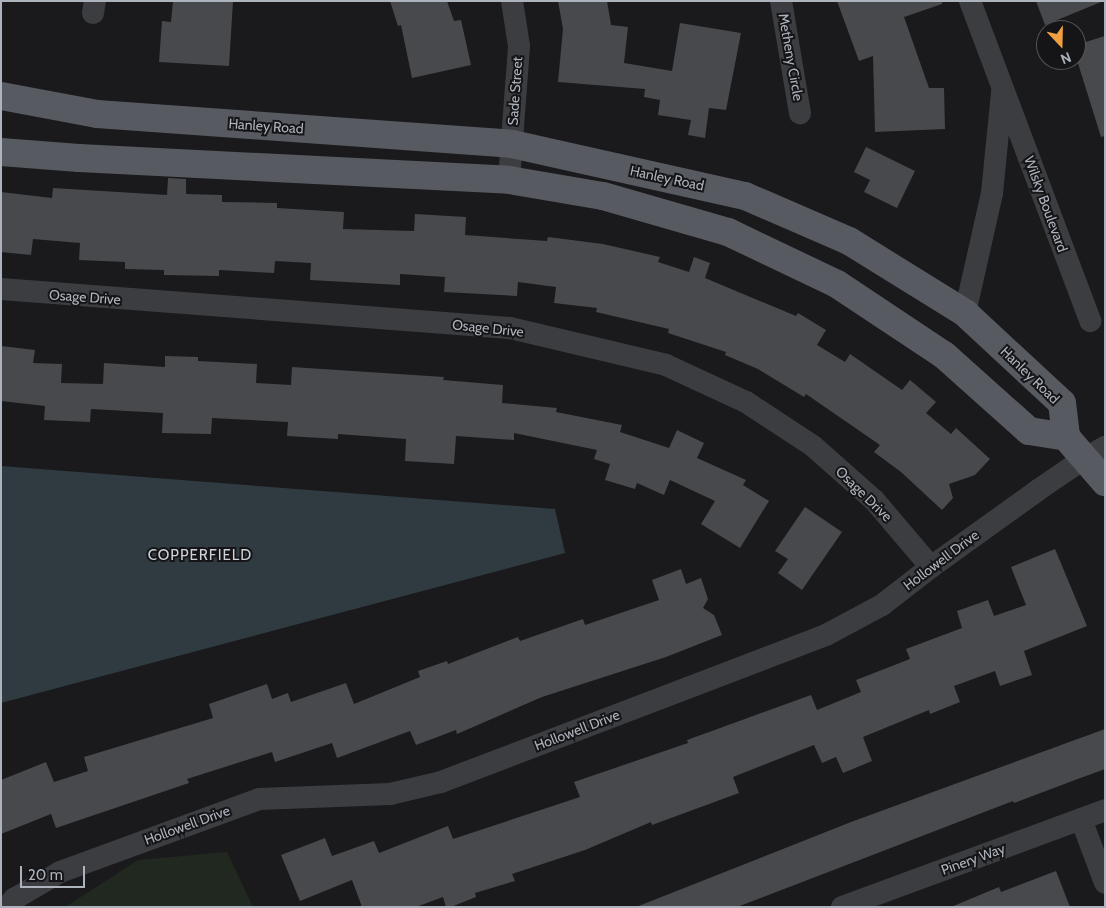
<!DOCTYPE html>
<html>
<head>
<meta charset="utf-8">
<style>
	body { margin:0 }
	#map { position:relative; width:1106px; height:908px; overflow:hidden; background:#1a1a1c; font-family:Cabin,sans-serif }
	div>[style] { position:absolute }
	.green>* { inset:0; background:#202820 }
	.water>* { inset:0; background:#303b41 }
	.building>* { inset:0; background:#47494c }
	.minor>* { height:22px; margin:-11px; padding:0 11px; transform-origin:11px; border-radius:11px; background:#3b3d41 }
	.major>* { height:28px; margin:-14px; padding:0 14px; transform-origin:14px; border-radius:14px; background:#575a60 }
	span { translate:-50% -50%; white-space:nowrap; text-align:center; line-height:1.15; -webkit-text-stroke:4px #151518; paint-order:stroke }
	.street-label { font-size:14px; color:#adb3bc }
	.neighbourhood-label { font-size:15px; color:#ced2d8; letter-spacing:1px }
	.frame { position:absolute; inset:0; border:2px solid #adb3bc; pointer-events:none }
	.north { position:absolute; left:1036px; top:20px; width:50px; height:50px; box-sizing:border-box; background:#151518; border:1px solid #52545a; border-radius:50%; rotate:159deg; font-size:14px; font-weight:700; line-height:20px; text-align:center; color:#adb3bc }
	.north::after { content:''; display:block; margin:auto; width:18px; height:22px; background:#ef9f40; clip-path:polygon(50% 0,100% 100%,50% 72%,0 100%) }
	.scale { position:absolute; left:20px; top:866px; width:65px; height:22px; box-sizing:border-box; border:2px solid #adb3bc; border-top:0; padding-left:6px; font-size:15px; line-height:18px; white-space:nowrap; color:#adb3bc; -webkit-text-stroke:4px #151518; paint-order:stroke }
</style>
</head>
<body>
<div id="map">
	<div class="green">
		<div style="clip-path:polygon(227px 852px,253px 907px,65px 907px,138px 860px)"></div>
	</div>
	<div class="water">
		<div style="clip-path:polygon(1px 466px,555px 509px,565px 553px,1px 703px)"></div>
	</div>
	<div class="building">
		<div style="clip-path:polygon(173px 1px,233px 1px,229px 66px,159px 62px,162px 21px,171px 22px)"></div>
		<div style="clip-path:polygon(390px 1px,447px 1px,454px 21px,461px 20px,471px 65px,412px 78px,401px 25px,398px 26px)"></div>
		<div style="clip-path:polygon(558px 1px,607px 1px,611px 25px,628px 27px,624px 63px,672px 71px,680px 23px,741px 33px,726px 110px,709px 108px,705px 138px,688px 135px,691px 120px,658px 115px,660px 100px,644px 97px,645px 89px,558px 82px,563px 29px)"></div>
		<div style="clip-path:polygon(837px 1px,942px 1px,942px 4px,904px 17px,929px 88px,944px 88px,945px 129px,875px 132px,873px 56px,859px 61px)"></div>
		<div style="clip-path:polygon(1036px 1px,1101px 1px,1101px 2px,1045px 25px)"></div>
		<div style="clip-path:polygon(1105px 36px,1105px 136px,1101px 137px,1076px 57px,1076px 45px)"></div>
		<div style="clip-path:polygon(866px 147px,915px 171px,897px 208px,864px 192px,870px 180px,854px 172px)"></div>
		<div style="clip-path:polygon(168px 178px,186px 179px,186px 194px,222px 195px,222px 202px,277px 203px,277px 208px,344px 212px,343px 229px,414px 231px,415px 214px,466px 217px,465px 235px,547px 241px,548px 237px,603px 244px,660px 257px,658px 262px,689px 272px,694px 257px,710px 263px,705px 278px,796px 316px,798px 313px,826px 330px,817px 345px,845px 362px,850px 354px,902px 390px,910px 380px,936px 402px,926px 413px,951px 434px,956px 428px,990px 459px,975px 475px,949px 484px,953px 498px,942px 510px,901px 472px,874px 452px,880px 445px,806px 394px,804px 397px,758px 369px,725px 355px,726px 352px,668px 333px,669px 329px,596px 312px,597px 308px,554px 303px,556px 287px,518px 282px,517px 296px,444px 292px,445px 277px,400px 274px,400px 285px,310px 280px,311px 263px,275px 261px,274px 273px,219px 270px,219px 276px,164px 275px,164px 270px,125px 269px,125px 262px,79px 260px,80px 243px,33px 239px,31px 255px,1px 252px,1px 192px,52px 198px,53px 188px,167px 195px)"></div>
		<div style="clip-path:polygon(1px 346px,35px 350px,33px 363px,62px 364px,61px 383px,103px 384px,104px 363px,165px 367px,165px 356px,198px 357px,198px 361px,257px 364px,256px 383px,291px 385px,292px 367px,444px 377px,443px 380px,503px 385px,502px 403px,557px 408px,556px 412px,622px 425px,620px 432px,669px 448px,677px 430px,704px 443px,697px 458px,746px 480px,743px 485px,769px 501px,740px 548px,701px 524px,715px 501px,670px 480px,664px 495px,637px 483px,635px 489px,605px 480px,610px 464px,594px 459px,597px 450px,514px 433px,514px 440px,456px 436px,454px 464px,405px 461px,406px 439px,338px 434px,338px 439px,287px 436px,288px 422px,212px 418px,211px 434px,162px 433px,163px 413px,91px 409px,90px 422px,44px 420px,45px 406px,1px 401px)"></div>
		<div style="clip-path:polygon(805px 507px,842px 532px,802px 590px,778px 573px,788px 559px,775px 551px)"></div>
		<div style="clip-path:polygon(1055px 549px,1087px 626px,1024px 651px,1032px 675px,1000px 686px,995px 671px,954px 686px,960px 702px,930px 714px,929px 710px,863px 737px,872px 761px,843px 773px,836px 757px,822px 763px,814px 745px,733px 777px,739px 793px,652px 825px,651px 822px,585px 850px,512px 874px,515px 881px,475px 893px,476px 897px,451px 907px,446px 907px,443px 897px,416px 907px,362px 907px,352px 880px,300px 901px,281px 855px,325px 838px,332px 856px,374px 841px,379px 853px,448px 826px,453px 839px,580px 797px,574px 782px,688px 743px,687px 740px,811px 695px,817px 710px,861px 692px,856px 680px,910px 659px,906px 649px,962px 628px,957px 611px,988px 600px,994px 616px,1026px 605px,1011px 567px)"></div>
		<div style="clip-path:polygon(681px 569px,686px 584px,701px 578px,708px 599px,703px 608px,714px 615px,722px 635px,666px 657px,542px 697px,457px 734px,456px 730px,416px 745px,410px 731px,337px 758px,332px 743px,275px 762px,272px 752px,187px 779px,189px 783px,56px 828px,51px 814px,1px 834px,1px 780px,46px 762px,54px 782px,88px 771px,84px 757px,213px 718px,209px 704px,267px 684px,272px 699px,288px 693px,291px 702px,346px 683px,354px 704px,420px 677px,418px 671px,447px 661px,448px 664px,518px 637px,520px 641px,583px 619px,585px 625px,659px 600px,652px 580px)"></div>
		<div style="clip-path:polygon(1105px 729px,1105px 769px,1075px 780px,1014px 803px,1013px 801px,737px 907px,636px 907px,851px 822px)"></div>
		<div style="clip-path:polygon(1056px 871px,1070px 907px,951px 907px,999px 887px,1001px 892px)"></div>
	</div>
	<div class="minor">
		<div style="left:781px;top:1px;width:114px;rotate:80.4deg"></div>
		<div style="left:970px;top:1px;width:342px;rotate:69.4deg"></div>
		<div style="left:93px;top:13px;width:12px;rotate:-81deg"></div>
		<div style="left:509px;top:180px;width:134px;rotate:-85.7deg"></div>
		<div style="left:519px;top:46px;width:46px;rotate:-98.8deg"></div>
		<div style="left:1px;top:289px;width:510px;rotate:4.38deg"></div>
		<div style="left:510px;top:328px;width:160px;rotate:13.3deg"></div>
		<div style="left:666px;top:365px;width:88px;rotate:24.8deg"></div>
		<div style="left:746px;top:402px;width:80px;rotate:33.3deg"></div>
		<div style="left:813px;top:446px;width:81px;rotate:41.5deg"></div>
		<div style="left:874px;top:500px;width:88px;rotate:49.6deg"></div>
		<div style="left:965px;top:313px;width:123px;rotate:-77.3deg"></div>
		<div style="left:992px;top:193px;width:101px;rotate:-84.3deg"></div>
		<div style="left:1081px;top:819px;width:68px;rotate:69.4deg"></div>
		<div style="left:7px;top:907px;width:11px;rotate:-49deg"></div>
		<div style="left:14px;top:899px;width:53px;rotate:-30.4deg"></div>
		<div style="left:60px;top:872px;width:212px;rotate:-20.1deg"></div>
		<div style="left:259px;top:799px;width:131px;rotate:-2.2deg"></div>
		<div style="left:390px;top:794px;width:52px;rotate:-13.2deg"></div>
		<div style="left:441px;top:782px;width:412px;rotate:-20.9deg"></div>
		<div style="left:826px;top:635px;width:64px;rotate:-28.2deg"></div>
		<div style="left:882px;top:605px;width:62px;rotate:-37.8deg"></div>
		<div style="left:931px;top:567px;width:132px;rotate:-35.7deg"></div>
		<div style="left:1038px;top:490px;width:57px;rotate:-34.2deg"></div>
		<div style="left:1085px;top:458px;width:23px;rotate:-29deg"></div>
		<div style="left:842px;top:907px;width:280px;rotate:-20.2deg"></div>
	</div>
	<div class="major">
		<div style="left:1px;top:96px;width:98px;rotate:10.6deg"></div>
		<div style="left:97px;top:114px;width:416px;rotate:4.1deg"></div>
		<div style="left:512px;top:144px;width:239px;rotate:12.6deg"></div>
		<div style="left:745px;top:196px;width:113px;rotate:23.4deg"></div>
		<div style="left:849px;top:241px;width:137px;rotate:31.8deg"></div>
		<div style="left:965px;top:313px;width:132px;rotate:42.9deg"></div>
		<div style="left:1062px;top:403px;width:34px;rotate:83deg"></div>
		<div style="left:1px;top:152px;width:78px;rotate:4.4deg"></div>
		<div style="left:79px;top:158px;width:431px;rotate:2.9deg"></div>
		<div style="left:509px;top:180px;width:95px;rotate:9.7deg"></div>
		<div style="left:603px;top:196px;width:130px;rotate:16.1deg"></div>
		<div style="left:728px;top:232px;width:121px;rotate:25.5deg"></div>
		<div style="left:837px;top:284px;width:128px;rotate:33.6deg"></div>
		<div style="left:944px;top:355px;width:114px;rotate:41.8deg"></div>
		<div style="left:1029px;top:431px;width:37px;rotate:9deg"></div>
		<div style="left:1066px;top:437px;width:60px;rotate:49.1deg"></div>
	</div>
	<div class="street-label">
		<span style="left:791px;top:57px;rotate:80deg">Metheny Circle</span>
		<span style="left:515px;top:91px;rotate:-86deg">Sade Street</span>
		<span style="left:266px;top:126px;rotate:4deg">Hanley Road</span>
		<span style="left:667px;top:178px;rotate:12deg">Hanley Road</span>
		<span style="left:1046px;top:204px;rotate:70deg">Wilsky Boulevard</span>
		<span style="left:85px;top:297px;rotate:4deg">Osage Drive</span>
		<span style="left:488px;top:328px;rotate:6deg">Osage Drive</span>
		<span style="left:1030px;top:375px;rotate:44deg">Hanley Road</span>
		<span style="left:864px;top:494px;rotate:44deg">Osage Drive</span>
		<span style="left:941px;top:560px;rotate:-37deg">Hollowell Drive</span>
		<span style="left:577px;top:730px;rotate:-21deg">Hollowell Drive</span>
		<span style="left:187px;top:825px;rotate:-20deg">Hollowell Drive</span>
		<span style="left:973px;top:859px;rotate:-20deg">Pinery Way</span>
	</div>
	<div class="neighbourhood-label">
		<span style="left:200px;top:556px">COPPERFIELD</span>
	</div>
	<div class="frame"></div>
	<div class="north">N</div>
	<div class="scale">20 m</div>
</div>
</body>
</html>
